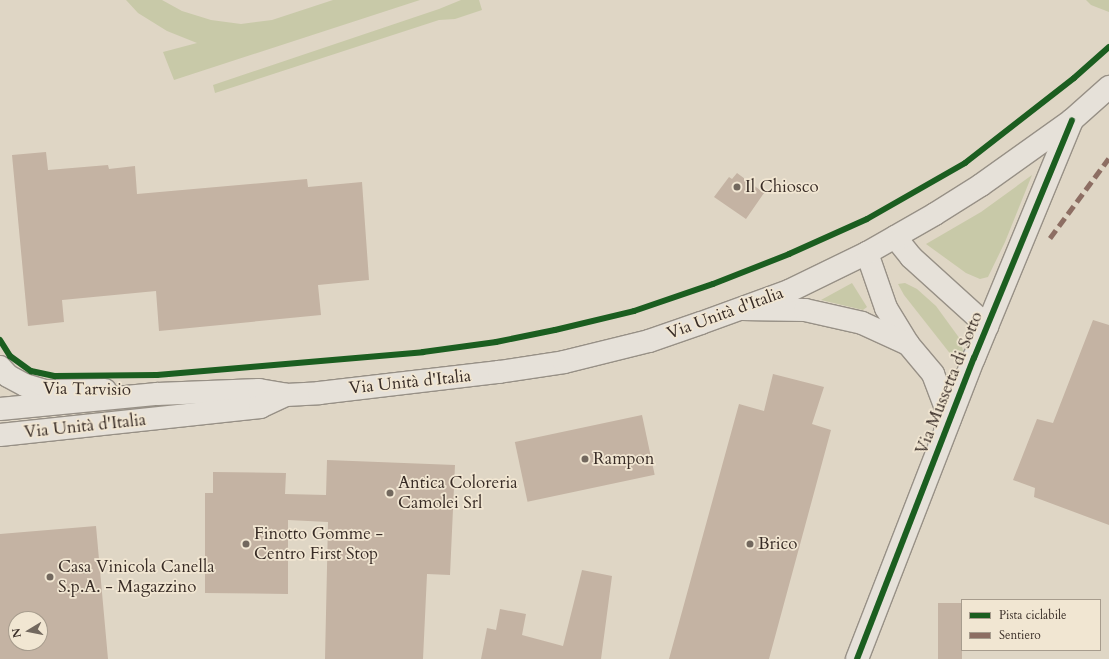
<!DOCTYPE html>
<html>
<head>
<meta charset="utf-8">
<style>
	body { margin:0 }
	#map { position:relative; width:1109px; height:659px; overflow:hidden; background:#dfd6c5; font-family:Cardo,serif }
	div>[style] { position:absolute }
	.green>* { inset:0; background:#c8c9a8 }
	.building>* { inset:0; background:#c4b3a3; transform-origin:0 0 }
	.roads { filter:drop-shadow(1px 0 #979086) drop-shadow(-1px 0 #979086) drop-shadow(0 1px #979086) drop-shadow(0 -1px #979086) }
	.street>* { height:22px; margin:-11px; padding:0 11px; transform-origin:11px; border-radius:11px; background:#e6e1d9 }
	.secondary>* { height:22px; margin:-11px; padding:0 11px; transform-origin:11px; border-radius:11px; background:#e6e1d9 }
	.quiet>* { height:5px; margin-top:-2.5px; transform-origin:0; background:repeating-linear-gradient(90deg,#8d6e63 0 10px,transparent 0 15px) }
	.cycleway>* { height:6px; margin:-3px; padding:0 3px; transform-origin:3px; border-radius:3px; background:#1b5e20 }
	.dots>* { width:11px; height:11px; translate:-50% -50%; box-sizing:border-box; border:2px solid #f1e6d2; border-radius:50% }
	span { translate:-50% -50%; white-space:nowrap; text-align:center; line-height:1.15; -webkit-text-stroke:3.5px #f1e6d2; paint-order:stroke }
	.poi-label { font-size:17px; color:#382c26 }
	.left { translate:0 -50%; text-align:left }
	.street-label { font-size:17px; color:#382c26 }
	.legend { position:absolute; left:961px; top:599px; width:140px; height:52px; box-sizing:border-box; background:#f1e6d2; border:1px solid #a79c8d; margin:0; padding:5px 7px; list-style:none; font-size:12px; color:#382c26 }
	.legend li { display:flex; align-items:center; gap:8px; height:20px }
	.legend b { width:20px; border:1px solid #a79c8d }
	.north { position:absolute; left:8px; top:611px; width:40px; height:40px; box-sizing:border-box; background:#f1e6d2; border:1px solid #a79c8d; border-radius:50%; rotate:260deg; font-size:11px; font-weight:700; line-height:16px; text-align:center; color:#382c26 }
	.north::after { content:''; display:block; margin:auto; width:14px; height:18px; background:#72685e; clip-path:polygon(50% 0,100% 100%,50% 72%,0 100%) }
</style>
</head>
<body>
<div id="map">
	<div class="green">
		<div style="clip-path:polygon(126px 0,162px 0,182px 11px,211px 20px,241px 24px,272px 20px,333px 0,420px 0,174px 80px,163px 52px,197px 43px,167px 31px,138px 13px)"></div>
		<div style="clip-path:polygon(461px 0,479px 0,482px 10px,455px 19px,439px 20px,215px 93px,213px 85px,439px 9px)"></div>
		<div style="clip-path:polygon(1086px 0,1109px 0,1109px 12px,1091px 5px)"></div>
		<div style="clip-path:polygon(1032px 175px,1005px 242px,988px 277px,980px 279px,966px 273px,926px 244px,981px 212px)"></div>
		<div style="clip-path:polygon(852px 283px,867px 307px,863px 310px,821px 300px)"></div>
		<div style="clip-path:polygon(905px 283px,917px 289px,936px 306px,960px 339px,963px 351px,960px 363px,952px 356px,904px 295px,898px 284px)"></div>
	</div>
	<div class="building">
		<div style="clip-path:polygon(46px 152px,48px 170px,108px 165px,109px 169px,135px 166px,137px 194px,307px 179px,308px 187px,362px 182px,369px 280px,318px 285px,321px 315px,159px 331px,156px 291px,62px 300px,64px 322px,28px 326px,12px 155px)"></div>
		<div style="clip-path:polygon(737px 173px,764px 193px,746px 219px,714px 197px,729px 177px,732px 179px)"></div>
		<div style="clip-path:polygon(1093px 320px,1109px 325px,1109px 525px,1034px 497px,1035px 488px,1013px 480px,1037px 419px,1053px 423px)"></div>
		<div style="clip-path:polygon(773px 374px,824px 387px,812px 424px,831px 430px,769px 659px,669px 659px,739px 404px,764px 411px)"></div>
		<div style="left:642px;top:415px;width:61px;height:130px;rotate:78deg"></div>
		<div style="clip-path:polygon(327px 460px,455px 465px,450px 575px,427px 574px,423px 659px,325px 659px,328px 522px,288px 520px,288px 594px,205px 593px,205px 493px,213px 493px,213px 472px,286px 473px,285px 494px,326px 495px)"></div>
		<div style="clip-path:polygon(evenodd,96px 526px,108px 659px,0 659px,0 534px,96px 526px,16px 619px,40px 619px,40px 643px,16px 643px,16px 619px)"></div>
		<div style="clip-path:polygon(582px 570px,612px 576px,601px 659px,481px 659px,487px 628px,496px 630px,500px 609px,526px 614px,522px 635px,563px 646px)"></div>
		<div style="left:962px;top:603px;width:56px;height:24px;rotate:90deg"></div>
	</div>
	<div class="roads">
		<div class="street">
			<div style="left:895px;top:237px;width:26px;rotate:51deg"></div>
			<div style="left:911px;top:257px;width:103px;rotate:42.2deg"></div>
			<div style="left:867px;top:253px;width:58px;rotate:70.9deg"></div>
			<div style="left:886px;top:308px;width:42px;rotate:58.6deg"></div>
			<div style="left:908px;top:344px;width:39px;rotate:50deg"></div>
			<div style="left:933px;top:374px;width:48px;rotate:69.3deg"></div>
			<div style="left:742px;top:309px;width:63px;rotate:0.9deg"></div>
			<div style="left:805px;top:310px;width:58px;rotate:12.8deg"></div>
			<div style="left:862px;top:323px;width:51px;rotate:24.5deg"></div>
			<div style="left:0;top:367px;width:12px;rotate:48deg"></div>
			<div style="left:8px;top:376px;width:19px;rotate:28deg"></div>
			<div style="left:25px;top:385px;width:21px;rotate:17deg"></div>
			<div style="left:45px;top:391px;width:60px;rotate:-1deg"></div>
			<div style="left:857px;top:659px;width:323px;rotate:-68.8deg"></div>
			<div style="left:974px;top:358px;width:257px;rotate:-67.6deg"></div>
		</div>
		<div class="secondary">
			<div style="left:0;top:409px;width:158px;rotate:-5.5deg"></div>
			<div style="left:157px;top:394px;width:102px;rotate:-2.2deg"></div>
			<div style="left:259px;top:390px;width:27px;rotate:10deg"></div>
			<div style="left:286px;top:395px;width:33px;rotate:-3deg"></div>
			<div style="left:319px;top:393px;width:181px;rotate:-6.7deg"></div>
			<div style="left:499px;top:372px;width:66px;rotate:-8.7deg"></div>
			<div style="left:564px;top:362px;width:88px;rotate:-13.9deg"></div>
			<div style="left:649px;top:341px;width:55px;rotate:-19.1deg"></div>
			<div style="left:701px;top:323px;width:94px;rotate:-20deg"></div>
			<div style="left:789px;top:291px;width:87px;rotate:-26deg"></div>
			<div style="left:867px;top:253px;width:78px;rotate:-29.8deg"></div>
			<div style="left:935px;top:214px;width:54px;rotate:-32.2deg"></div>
			<div style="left:981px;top:185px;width:112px;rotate:-35.5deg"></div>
			<div style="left:1072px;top:120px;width:50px;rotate:-41.7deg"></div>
			<div style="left:0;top:435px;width:262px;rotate:-6.1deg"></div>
			<div style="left:260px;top:407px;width:29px;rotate:-25deg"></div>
		</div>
	</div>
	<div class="quiet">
		<div style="left:1050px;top:238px;width:99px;rotate:-53.6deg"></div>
	</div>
	<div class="cycleway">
		<div style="left:0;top:340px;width:19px;rotate:58deg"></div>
		<div style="left:10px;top:356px;width:26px;rotate:36deg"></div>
		<div style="left:31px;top:371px;width:25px;rotate:12deg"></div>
		<div style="left:55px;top:376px;width:102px;rotate:-0.6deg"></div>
		<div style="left:157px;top:375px;width:267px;rotate:-4.9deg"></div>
		<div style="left:423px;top:352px;width:74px;rotate:-7.8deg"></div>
		<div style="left:496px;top:342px;width:60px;rotate:-11.5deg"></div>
		<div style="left:555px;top:330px;width:81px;rotate:-13.5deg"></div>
		<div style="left:634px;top:311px;width:83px;rotate:-18.9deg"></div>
		<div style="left:713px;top:284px;width:82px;rotate:-21.5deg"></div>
		<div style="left:789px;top:254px;width:85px;rotate:-24.2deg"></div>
		<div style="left:867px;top:219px;width:113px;rotate:-29.7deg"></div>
		<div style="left:965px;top:163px;width:138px;rotate:-37.9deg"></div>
		<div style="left:1074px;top:78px;width:47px;rotate:-41.5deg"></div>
		<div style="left:857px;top:659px;width:323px;rotate:-68.8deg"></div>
		<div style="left:974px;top:358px;width:257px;rotate:-67.6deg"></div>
	</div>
	<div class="dots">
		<div style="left:737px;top:187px;background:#72685e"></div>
		<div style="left:585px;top:459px;background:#72685e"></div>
		<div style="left:390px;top:493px;background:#72685e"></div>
		<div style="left:246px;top:544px;background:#72685e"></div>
		<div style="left:750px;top:544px;background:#72685e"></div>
		<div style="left:50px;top:577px;background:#72685e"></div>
	</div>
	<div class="poi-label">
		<span class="left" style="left:745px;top:187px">Il Chiosco</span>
		<span class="left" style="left:593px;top:459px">Rampon</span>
		<span class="left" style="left:398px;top:493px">Antica Coloreria<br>Camolei Srl</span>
		<span class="left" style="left:254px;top:544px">Finotto Gomme -<br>Centro First Stop</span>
		<span class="left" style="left:758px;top:544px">Brico</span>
		<span class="left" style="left:58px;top:577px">Casa Vinicola Canella<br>S.p.A. - Magazzino</span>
	</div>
	<div class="street-label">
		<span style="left:725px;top:313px;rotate:-20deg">Via Unità d'Italia</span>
		<span style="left:410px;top:382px;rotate:-6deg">Via Unità d'Italia</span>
		<span style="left:949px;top:383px;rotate:-68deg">Via Mussetta di Sotto</span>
		<span style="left:87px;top:389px;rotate:1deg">Via Tarvisio</span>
		<span style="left:85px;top:426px;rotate:-6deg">Via Unità d'Italia</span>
	</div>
	<ul class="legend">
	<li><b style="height:5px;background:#1b5e20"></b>Pista ciclabile</li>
	<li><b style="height:5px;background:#8d6e63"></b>Sentiero</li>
	</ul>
	<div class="north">N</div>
</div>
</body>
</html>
